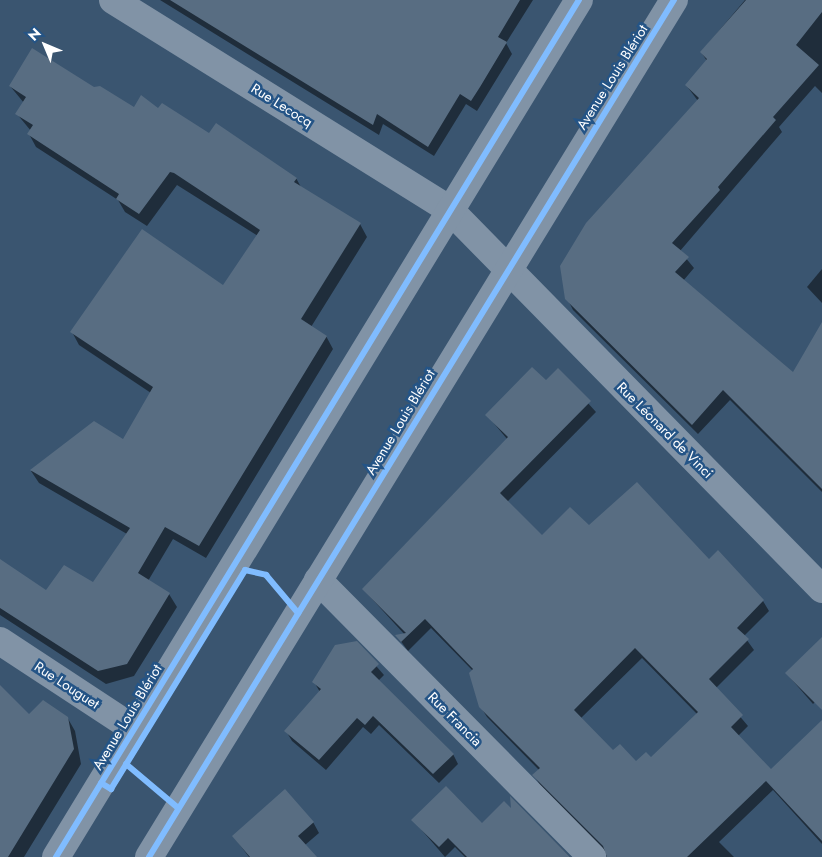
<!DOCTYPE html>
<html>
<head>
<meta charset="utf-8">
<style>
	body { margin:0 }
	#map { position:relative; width:822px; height:857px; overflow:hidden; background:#3a5570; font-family:Jost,sans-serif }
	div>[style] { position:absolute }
	.shadow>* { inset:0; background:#0007 }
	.building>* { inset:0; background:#586d82 }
	.minor>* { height:28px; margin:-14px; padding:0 14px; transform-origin:14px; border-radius:14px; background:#8193a6 }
	.cycleway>* { height:6px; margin:-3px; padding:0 3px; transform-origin:3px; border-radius:3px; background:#80bcff }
	span { translate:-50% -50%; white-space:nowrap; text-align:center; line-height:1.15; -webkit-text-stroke:5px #245486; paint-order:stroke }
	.street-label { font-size:14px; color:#fff }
	.north { position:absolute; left:20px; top:20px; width:50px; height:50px; -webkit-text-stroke:4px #245486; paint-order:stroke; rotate:315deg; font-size:14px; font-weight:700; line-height:20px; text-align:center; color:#fff }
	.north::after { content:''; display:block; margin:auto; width:18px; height:22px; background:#fff; clip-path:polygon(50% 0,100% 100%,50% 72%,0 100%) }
</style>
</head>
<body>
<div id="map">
	<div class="shadow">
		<div style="clip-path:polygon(160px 0,533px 0,506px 43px,512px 54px,477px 111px,466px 104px,434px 156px,383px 124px,379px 135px)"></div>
		<div style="clip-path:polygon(745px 0,822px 0,822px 93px,815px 86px,779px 127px,782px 132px,680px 251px,694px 268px,683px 281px,793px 374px,822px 330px,822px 492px,730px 400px,698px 434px,573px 310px,567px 298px,698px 101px,686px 85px,707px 61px,701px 52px)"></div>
		<div style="clip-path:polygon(10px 86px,94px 88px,134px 109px,158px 109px,296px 178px,302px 189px,360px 224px,367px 237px,311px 327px,326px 336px,333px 349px,206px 558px,173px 539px,148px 581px,169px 594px,177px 607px,134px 676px,106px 684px,0 615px,0 561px,46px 592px,93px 584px,127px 534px,39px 483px,31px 471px,124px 440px,151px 393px,79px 345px,72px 332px,223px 287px,258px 236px,177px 185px,147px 226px,125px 212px,118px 200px,36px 147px,29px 134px,31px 131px,17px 114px,24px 103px)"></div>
		<div style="clip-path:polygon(822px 269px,822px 303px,807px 287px)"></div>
		<div style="clip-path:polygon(evenodd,558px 370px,596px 412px,507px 502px,542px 537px,589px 527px,709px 561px,763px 601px,769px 611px,744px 636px,754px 650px,716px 688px,748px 726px,738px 736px,771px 771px,822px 722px,822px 844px,773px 790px,719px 842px,734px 857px,607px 857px,540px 785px,534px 775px,539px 770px,487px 717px,480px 706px,473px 671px,431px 628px,408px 651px,397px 636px,405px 635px,363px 589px,507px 439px,487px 415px,546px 382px,558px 370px,642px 658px,697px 714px,651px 758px,636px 763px,613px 751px,580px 719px,642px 658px)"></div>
		<div style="clip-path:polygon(822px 639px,822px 695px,813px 704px,787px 674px)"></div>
		<div style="clip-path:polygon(356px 643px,384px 675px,378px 681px,453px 754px,458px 764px,439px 783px,379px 725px,371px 734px,363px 727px,326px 770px,292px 741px,286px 731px,320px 692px,314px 682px)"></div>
		<div style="clip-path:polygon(0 686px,29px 715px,67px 717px,75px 731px,81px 764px,24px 857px,0 857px)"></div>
		<div style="clip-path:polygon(512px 800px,570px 857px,465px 857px,455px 847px,445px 857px,413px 820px,482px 824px,513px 811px)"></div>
		<div style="clip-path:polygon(313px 822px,319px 833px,305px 845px,315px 857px,249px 857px,234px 837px)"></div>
	</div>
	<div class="building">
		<div style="clip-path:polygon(170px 0,520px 0,498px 37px,507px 42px,480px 87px,471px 101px,460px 94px,428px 147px,377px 114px,373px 125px)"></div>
		<div style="clip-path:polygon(746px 0,822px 0,822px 12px,796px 45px,819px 65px,773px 117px,776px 120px,718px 187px,720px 190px,672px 243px,689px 257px,675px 272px,793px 372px,822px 322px,822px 489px,723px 390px,692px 425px,565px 299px,560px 266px,586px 223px,699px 98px,685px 85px,707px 59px,700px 52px)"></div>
		<div style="clip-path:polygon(32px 48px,94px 87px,100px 86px,134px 107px,141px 95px,158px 108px,162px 103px,209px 133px,216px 123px,297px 178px,294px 182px,361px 223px,301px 319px,327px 336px,199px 546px,165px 527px,138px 573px,170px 593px,127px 664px,98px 671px,0 608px,0 559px,46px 590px,64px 565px,93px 582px,130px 528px,30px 470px,94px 421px,123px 439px,153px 387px,70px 332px,142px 229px,223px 285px,260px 230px,174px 173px,170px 172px,139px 214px,116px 199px,119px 194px,27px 134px,33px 125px,15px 114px,26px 97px,9px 86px)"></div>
		<div style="clip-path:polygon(evenodd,532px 367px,546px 380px,558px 368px,591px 401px,500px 493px,542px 535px,570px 507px,589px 525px,637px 482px,709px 559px,718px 550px,764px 600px,737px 628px,749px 639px,709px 679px,743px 715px,731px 727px,771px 769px,822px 720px,822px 841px,766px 781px,687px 857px,607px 857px,603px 846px,532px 775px,540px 768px,479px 707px,469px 673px,473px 669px,425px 619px,401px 642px,395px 635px,406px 633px,362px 589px,508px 437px,485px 415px,532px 367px,635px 648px,698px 712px,651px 757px,646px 752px,636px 761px,620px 744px,613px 750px,574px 710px,635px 648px)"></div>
		<div style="clip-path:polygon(822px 637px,822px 710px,785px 673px)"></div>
		<div style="clip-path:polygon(357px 641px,379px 664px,371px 672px,454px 754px,433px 774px,373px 716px,365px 725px,357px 718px,319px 760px,284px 731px,321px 689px,312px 682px,335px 645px)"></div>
		<div style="clip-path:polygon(0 685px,29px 714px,43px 700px,68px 717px,74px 749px,8px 857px,0 857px)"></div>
		<div style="clip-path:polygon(446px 786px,482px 823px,504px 801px,511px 808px,510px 796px,570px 857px,467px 857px,448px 838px,439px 847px,411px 820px)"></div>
		<div style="clip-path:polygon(285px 789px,314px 822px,298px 836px,317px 857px,250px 857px,232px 836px)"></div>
	</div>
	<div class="minor">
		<div style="left:113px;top:0;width:397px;rotate:31.9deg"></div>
		<div style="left:450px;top:210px;width:531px;rotate:45.53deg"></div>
		<div style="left:318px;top:580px;width:390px;rotate:45.3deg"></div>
		<div style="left:0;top:641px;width:160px;rotate:33.3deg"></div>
		<div style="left:56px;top:857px;width:1004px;rotate:-58.61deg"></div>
		<div style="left:149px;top:857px;width:1005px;rotate:-58.51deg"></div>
	</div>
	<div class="cycleway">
		<div style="left:126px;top:764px;width:68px;rotate:40.2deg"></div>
		<div style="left:101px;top:783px;width:12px;rotate:31deg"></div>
		<div style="left:111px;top:789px;width:257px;rotate:-58.5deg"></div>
		<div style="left:245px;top:570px;width:22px;rotate:13deg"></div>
		<div style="left:266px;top:575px;width:50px;rotate:49.9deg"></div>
		<div style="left:56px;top:857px;width:1004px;rotate:-58.61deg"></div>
		<div style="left:149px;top:857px;width:1005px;rotate:-58.51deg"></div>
	</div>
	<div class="street-label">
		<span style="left:612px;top:77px;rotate:-58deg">Avenue Louis Blériot</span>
		<span style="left:282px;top:105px;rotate:32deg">Rue Lecocq</span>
		<span style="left:400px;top:422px;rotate:-59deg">Avenue Louis Blériot</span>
		<span style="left:665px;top:430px;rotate:45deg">Rue Léonard de Vinci</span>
		<span style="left:67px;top:685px;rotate:33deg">Rue Louguet</span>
		<span style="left:127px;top:717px;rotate:-59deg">Avenue Louis Blériot</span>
		<span style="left:455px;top:719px;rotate:45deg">Rue Francia</span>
	</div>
	<div class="north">N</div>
</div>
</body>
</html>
